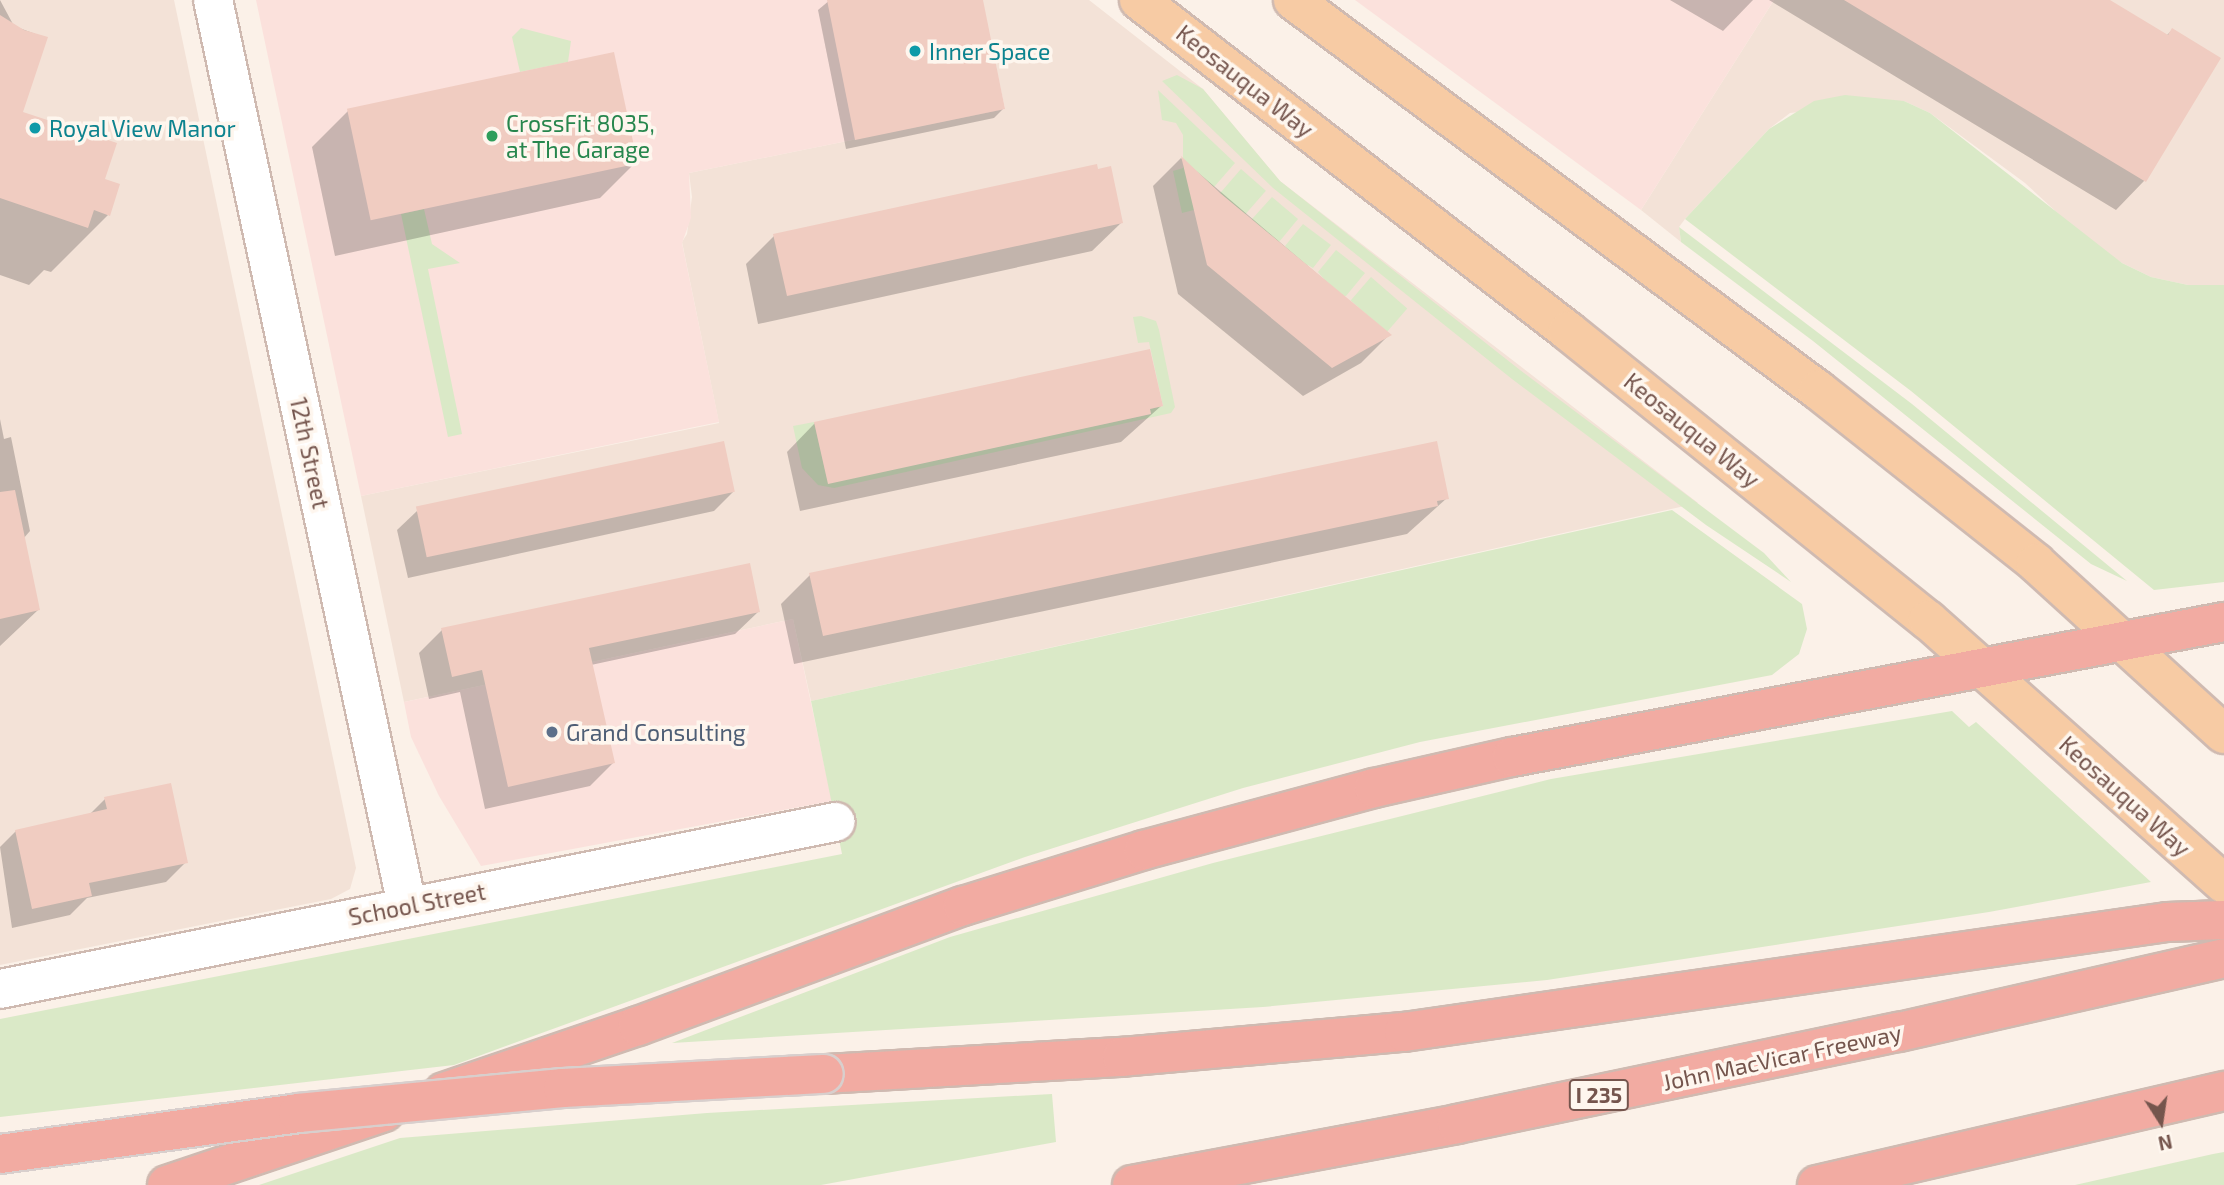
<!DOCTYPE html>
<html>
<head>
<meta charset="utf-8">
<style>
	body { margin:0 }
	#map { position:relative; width:2224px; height:1185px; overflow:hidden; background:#fbf1e8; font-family:"Exo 2",sans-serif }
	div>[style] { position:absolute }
	.residential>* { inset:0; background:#f3e2d7 }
	.commercial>* { inset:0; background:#fbe1dc }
	.green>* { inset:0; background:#dae9c7; transform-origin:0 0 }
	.shadow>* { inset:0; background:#0003 }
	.building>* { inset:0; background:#f0ccc1; transform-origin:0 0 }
	.roads { filter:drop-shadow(2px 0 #cfbab1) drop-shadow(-2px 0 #cfbab1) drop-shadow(0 2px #cfbab1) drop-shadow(0 -2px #cfbab1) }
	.minor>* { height:38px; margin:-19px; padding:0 19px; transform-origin:19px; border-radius:19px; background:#fff }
	.major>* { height:38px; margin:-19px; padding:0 19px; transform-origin:19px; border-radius:19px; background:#f7cba4 }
	.highway>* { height:38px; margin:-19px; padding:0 19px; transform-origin:19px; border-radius:19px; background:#f2aba2 }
	.bridges { filter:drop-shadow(2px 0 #d8cfcd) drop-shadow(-2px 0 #d8cfcd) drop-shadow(0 2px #d8cfcd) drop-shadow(0 -2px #d8cfcd) }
	.highway-bridge>* { height:38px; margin:-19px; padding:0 19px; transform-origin:19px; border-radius:19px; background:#f2aba2 }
	.dots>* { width:19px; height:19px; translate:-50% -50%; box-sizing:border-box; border:4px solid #fef6ee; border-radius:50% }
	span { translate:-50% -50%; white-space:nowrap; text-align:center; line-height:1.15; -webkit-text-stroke:7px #fef6ee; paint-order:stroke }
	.shield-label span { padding:2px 5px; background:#fef6ee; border:2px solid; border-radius:5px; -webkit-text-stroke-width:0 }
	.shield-label { font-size:21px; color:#75554d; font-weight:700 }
	.culture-label { font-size:23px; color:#0d838f }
	.left { translate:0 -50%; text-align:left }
	.street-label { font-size:23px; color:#75554d }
	.leisure-label { font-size:23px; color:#27864d }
	.service-label { font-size:23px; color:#4e5e75 }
	.north { position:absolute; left:2126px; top:1087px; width:70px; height:70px; -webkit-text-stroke:5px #fef6ee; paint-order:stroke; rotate:168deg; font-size:19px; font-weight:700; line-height:28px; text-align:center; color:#75554d }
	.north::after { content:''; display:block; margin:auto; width:24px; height:32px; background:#75554d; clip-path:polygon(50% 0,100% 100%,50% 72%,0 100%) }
</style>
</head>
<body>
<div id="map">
	<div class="residential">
		<div style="clip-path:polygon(0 0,174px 0,356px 868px,350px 889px,331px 899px,0 965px)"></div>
		<div style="clip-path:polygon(982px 0,1089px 0,1203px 89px,1280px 181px,1698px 503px,811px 701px,793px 619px,404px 702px,361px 496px,719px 423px,682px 242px,687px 234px,692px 197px,689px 173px,1005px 109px)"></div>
		<div style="clip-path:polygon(1774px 0,2224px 0,2224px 285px,2188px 285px,2151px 277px,2122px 263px,2089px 242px,2025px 183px,1930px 113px,1904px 101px,1790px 113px,1769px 129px,1685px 219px,1679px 227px,1681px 242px,1641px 210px)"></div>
	</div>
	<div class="commercial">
		<div style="clip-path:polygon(256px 0,982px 0,1005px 109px,689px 173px,691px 218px,682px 243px,719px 422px,361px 496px)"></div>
		<div style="clip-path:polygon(1355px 0,1774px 0,1641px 210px)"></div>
		<div style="clip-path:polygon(793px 619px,832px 801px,481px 866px,439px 796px,411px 737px,404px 702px)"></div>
	</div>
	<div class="green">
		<div style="clip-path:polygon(521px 28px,571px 41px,568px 62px,520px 72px,512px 37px)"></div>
		<div style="clip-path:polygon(1177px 75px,1203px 89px,1280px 181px,1520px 370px,1764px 553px,1791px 582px,1706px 525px,1512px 379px,1273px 188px,1162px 81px)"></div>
		<div style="clip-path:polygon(1158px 90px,1235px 163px,1214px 187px,1200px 176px,1194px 210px,1182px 213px,1173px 171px,1183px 168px,1183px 135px,1176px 123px,1162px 120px)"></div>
		<div style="clip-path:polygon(1845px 95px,1904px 101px,1930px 113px,2122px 263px,2151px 277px,2188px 285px,2224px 285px,2224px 582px,2154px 590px,1911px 391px,1685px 219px,1769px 129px,1814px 101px)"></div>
		<div style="left:1241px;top:169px;width:33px;height:32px;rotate:41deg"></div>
		<div style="clip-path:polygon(1272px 197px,1298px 219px,1279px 242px,1273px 243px,1252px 219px)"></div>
		<div style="clip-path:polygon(424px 209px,432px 244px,460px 263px,428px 269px,462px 434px,448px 437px,401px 214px)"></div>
		<div style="clip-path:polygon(1303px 224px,1331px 245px,1313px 268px,1308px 265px,1305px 269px,1285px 246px)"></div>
		<div style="clip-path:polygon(1679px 227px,1912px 404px,2127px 581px,2091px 564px,1813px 341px,1681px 242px)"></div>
		<div style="clip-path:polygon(1336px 250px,1365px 273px,1346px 296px,1338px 296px,1318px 272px)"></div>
		<div style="left:1371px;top:277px;width:48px;height:31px;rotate:41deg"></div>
		<div style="clip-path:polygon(1141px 316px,1156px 321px,1159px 330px,1175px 407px,1171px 413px,834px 488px,818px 485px,802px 468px,793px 426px,814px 422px,828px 483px,1151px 414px,1150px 409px,1163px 406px,1149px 342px,1138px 343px,1133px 317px)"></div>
		<div style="clip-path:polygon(1672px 510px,1802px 604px,1807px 629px,1799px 654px,1772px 675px,1420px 742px,1243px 788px,1025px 857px,454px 1065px,0 1117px,0 1019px,842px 854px,811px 701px)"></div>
		<div style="clip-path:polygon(1952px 711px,1969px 727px,1976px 722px,2151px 882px,1989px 912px,1547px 980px,1263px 1007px,672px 1043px,950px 937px,1213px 863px,1551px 779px)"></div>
		<div style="clip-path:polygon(1052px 1094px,1056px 1142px,821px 1185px,259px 1185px,400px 1138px,707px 1113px)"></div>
		<div style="clip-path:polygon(2224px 1152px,2224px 1185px,2075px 1185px,2213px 1154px)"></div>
	</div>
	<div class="shadow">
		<div style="clip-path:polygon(0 0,14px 26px,46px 38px,21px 113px,102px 180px,108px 215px,51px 272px,44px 270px,29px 285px,0 275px)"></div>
		<div style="clip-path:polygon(972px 0,1003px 109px,994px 118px,846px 149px,818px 10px,830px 0)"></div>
		<div style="clip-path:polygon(1670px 0,1753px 0,1723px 31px)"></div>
		<div style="clip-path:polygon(1769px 0,2106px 0,2166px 36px,2172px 30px,2219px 59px,2144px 181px,2116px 210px)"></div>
		<div style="clip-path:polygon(348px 111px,636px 162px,600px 198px,335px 256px,312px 147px)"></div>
		<div style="clip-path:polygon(1181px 158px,1389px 335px,1361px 363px,1303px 396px,1178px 294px,1153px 186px)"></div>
		<div style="clip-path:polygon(1121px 223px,1092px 251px,758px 324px,746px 264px,774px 236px)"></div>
		<div style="clip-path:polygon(1161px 406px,1121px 442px,800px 511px,787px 452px,815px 423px)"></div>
		<div style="clip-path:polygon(0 419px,4px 439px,11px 437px,30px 531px,23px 539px,38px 610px,0 646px)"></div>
		<div style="clip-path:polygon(733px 492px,714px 511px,408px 578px,397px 530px,417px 511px)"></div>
		<div style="clip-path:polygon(1447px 498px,1407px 534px,794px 664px,781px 604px,810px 575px)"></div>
		<div style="clip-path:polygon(758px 612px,735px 634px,591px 665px,613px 763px,590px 786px,485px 809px,460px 692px,429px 699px,419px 653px,442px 630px)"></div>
		<div style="clip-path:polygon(105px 799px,186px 862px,166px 882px,87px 898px,70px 915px,12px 928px,0 847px,16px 831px,89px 815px)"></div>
	</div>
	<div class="building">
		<div style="clip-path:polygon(827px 0,983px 0,1005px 109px,855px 140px)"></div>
		<div style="clip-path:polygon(1844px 0,2110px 0,2168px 35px,2172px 28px,2221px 58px,2146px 182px)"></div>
		<div style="clip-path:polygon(0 15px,24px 30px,48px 37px,23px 112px,117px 143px,105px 179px,120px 184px,110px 216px,94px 210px,88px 228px,0 198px)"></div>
		<div style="left:614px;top:52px;width:114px;height:273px;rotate:78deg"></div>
		<div style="clip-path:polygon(1181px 156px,1220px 193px,1392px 335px,1332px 368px,1207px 265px)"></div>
		<div style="clip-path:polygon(1097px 164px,1098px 169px,1111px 166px,1123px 223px,787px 296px,773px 234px)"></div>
		<div style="clip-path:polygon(1150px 349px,1163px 406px,1150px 409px,1151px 414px,828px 484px,814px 422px)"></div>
		<div style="left:724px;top:441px;width:52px;height:315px;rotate:78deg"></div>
		<div style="clip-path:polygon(1437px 441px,1449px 499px,1437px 501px,1438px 506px,823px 636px,809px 573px)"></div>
		<div style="clip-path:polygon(15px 490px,40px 610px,0 619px,0 492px)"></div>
		<div style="clip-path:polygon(750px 563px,760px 612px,589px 648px,615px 763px,508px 787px,482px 670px,452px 677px,441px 628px)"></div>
		<div style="clip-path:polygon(171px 783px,188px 863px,89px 883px,92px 896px,32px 909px,15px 830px,107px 809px,104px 797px)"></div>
	</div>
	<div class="roads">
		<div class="minor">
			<div style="left:213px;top:0;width:927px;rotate:77.91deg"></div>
			<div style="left:0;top:989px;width:852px;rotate:-11.31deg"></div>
		</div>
		<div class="major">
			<div style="left:1139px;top:0;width:542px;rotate:37.65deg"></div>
			<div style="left:1568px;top:331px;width:462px;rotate:38.8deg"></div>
			<div style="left:1928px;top:620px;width:397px;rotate:41.7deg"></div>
			<div style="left:1293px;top:0;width:654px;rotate:36.61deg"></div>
			<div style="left:1818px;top:390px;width:278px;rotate:38.4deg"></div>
			<div style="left:2036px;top:563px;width:254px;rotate:42.3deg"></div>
		</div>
		<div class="highway">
			<div style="left:824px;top:1074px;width:298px;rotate:-3.3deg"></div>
			<div style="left:1122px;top:1057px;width:283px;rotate:-5.1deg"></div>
			<div style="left:1404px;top:1032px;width:771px;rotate:-8.2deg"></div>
			<div style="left:2167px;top:922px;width:57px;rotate:-2deg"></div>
			<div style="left:444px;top:1092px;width:205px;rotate:-18.8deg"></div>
			<div style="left:638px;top:1026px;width:346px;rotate:-20.3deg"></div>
			<div style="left:963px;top:906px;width:189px;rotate:-17.2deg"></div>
			<div style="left:1144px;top:850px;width:238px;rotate:-15.1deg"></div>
			<div style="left:1374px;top:788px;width:141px;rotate:-12.7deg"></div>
			<div style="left:1512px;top:757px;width:725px;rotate:-10.74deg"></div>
			<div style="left:167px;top:1185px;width:229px;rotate:-18.6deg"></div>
			<div style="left:1132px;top:1185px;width:331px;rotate:-10.6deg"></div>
			<div style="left:1457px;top:1124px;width:451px;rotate:-11.8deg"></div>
			<div style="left:1899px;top:1032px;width:333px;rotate:-12.8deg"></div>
			<div style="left:1817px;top:1185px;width:418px;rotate:-13deg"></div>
		</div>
	</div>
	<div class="bridges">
		<div class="highway-bridge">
			<div style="left:0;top:1154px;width:301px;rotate:-7.8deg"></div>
			<div style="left:298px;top:1113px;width:266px;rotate:-5.4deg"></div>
			<div style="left:563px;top:1088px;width:261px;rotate:-3.1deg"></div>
		</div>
	</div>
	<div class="dots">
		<div style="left:915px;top:51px;background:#0f9aa8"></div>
		<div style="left:35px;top:128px;background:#0f9aa8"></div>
		<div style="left:492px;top:136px;background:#2e9e5b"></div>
		<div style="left:552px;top:732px;background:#5c6f8a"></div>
	</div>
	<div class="shield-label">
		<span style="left:1599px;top:1095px">I 235</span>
	</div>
	<div class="culture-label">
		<span class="left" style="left:929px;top:51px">Inner Space</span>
		<span class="left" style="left:49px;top:128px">Royal View Manor</span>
	</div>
	<div class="street-label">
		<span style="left:1245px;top:81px;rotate:38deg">Keosauqua Way</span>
		<span style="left:1692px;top:430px;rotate:39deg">Keosauqua Way</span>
		<span style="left:310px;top:453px;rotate:78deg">12th Street</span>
		<span style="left:2125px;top:796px;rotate:42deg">Keosauqua Way</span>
		<span style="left:417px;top:904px;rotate:-11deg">School Street</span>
		<span style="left:1782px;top:1057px;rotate:-12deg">John MacVicar Freeway</span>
	</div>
	<div class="leisure-label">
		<span class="left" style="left:506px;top:136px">CrossFit 8035,<br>at The Garage</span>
	</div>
	<div class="service-label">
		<span class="left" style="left:566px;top:732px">Grand Consulting</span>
	</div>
	<div class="north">N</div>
</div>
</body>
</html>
